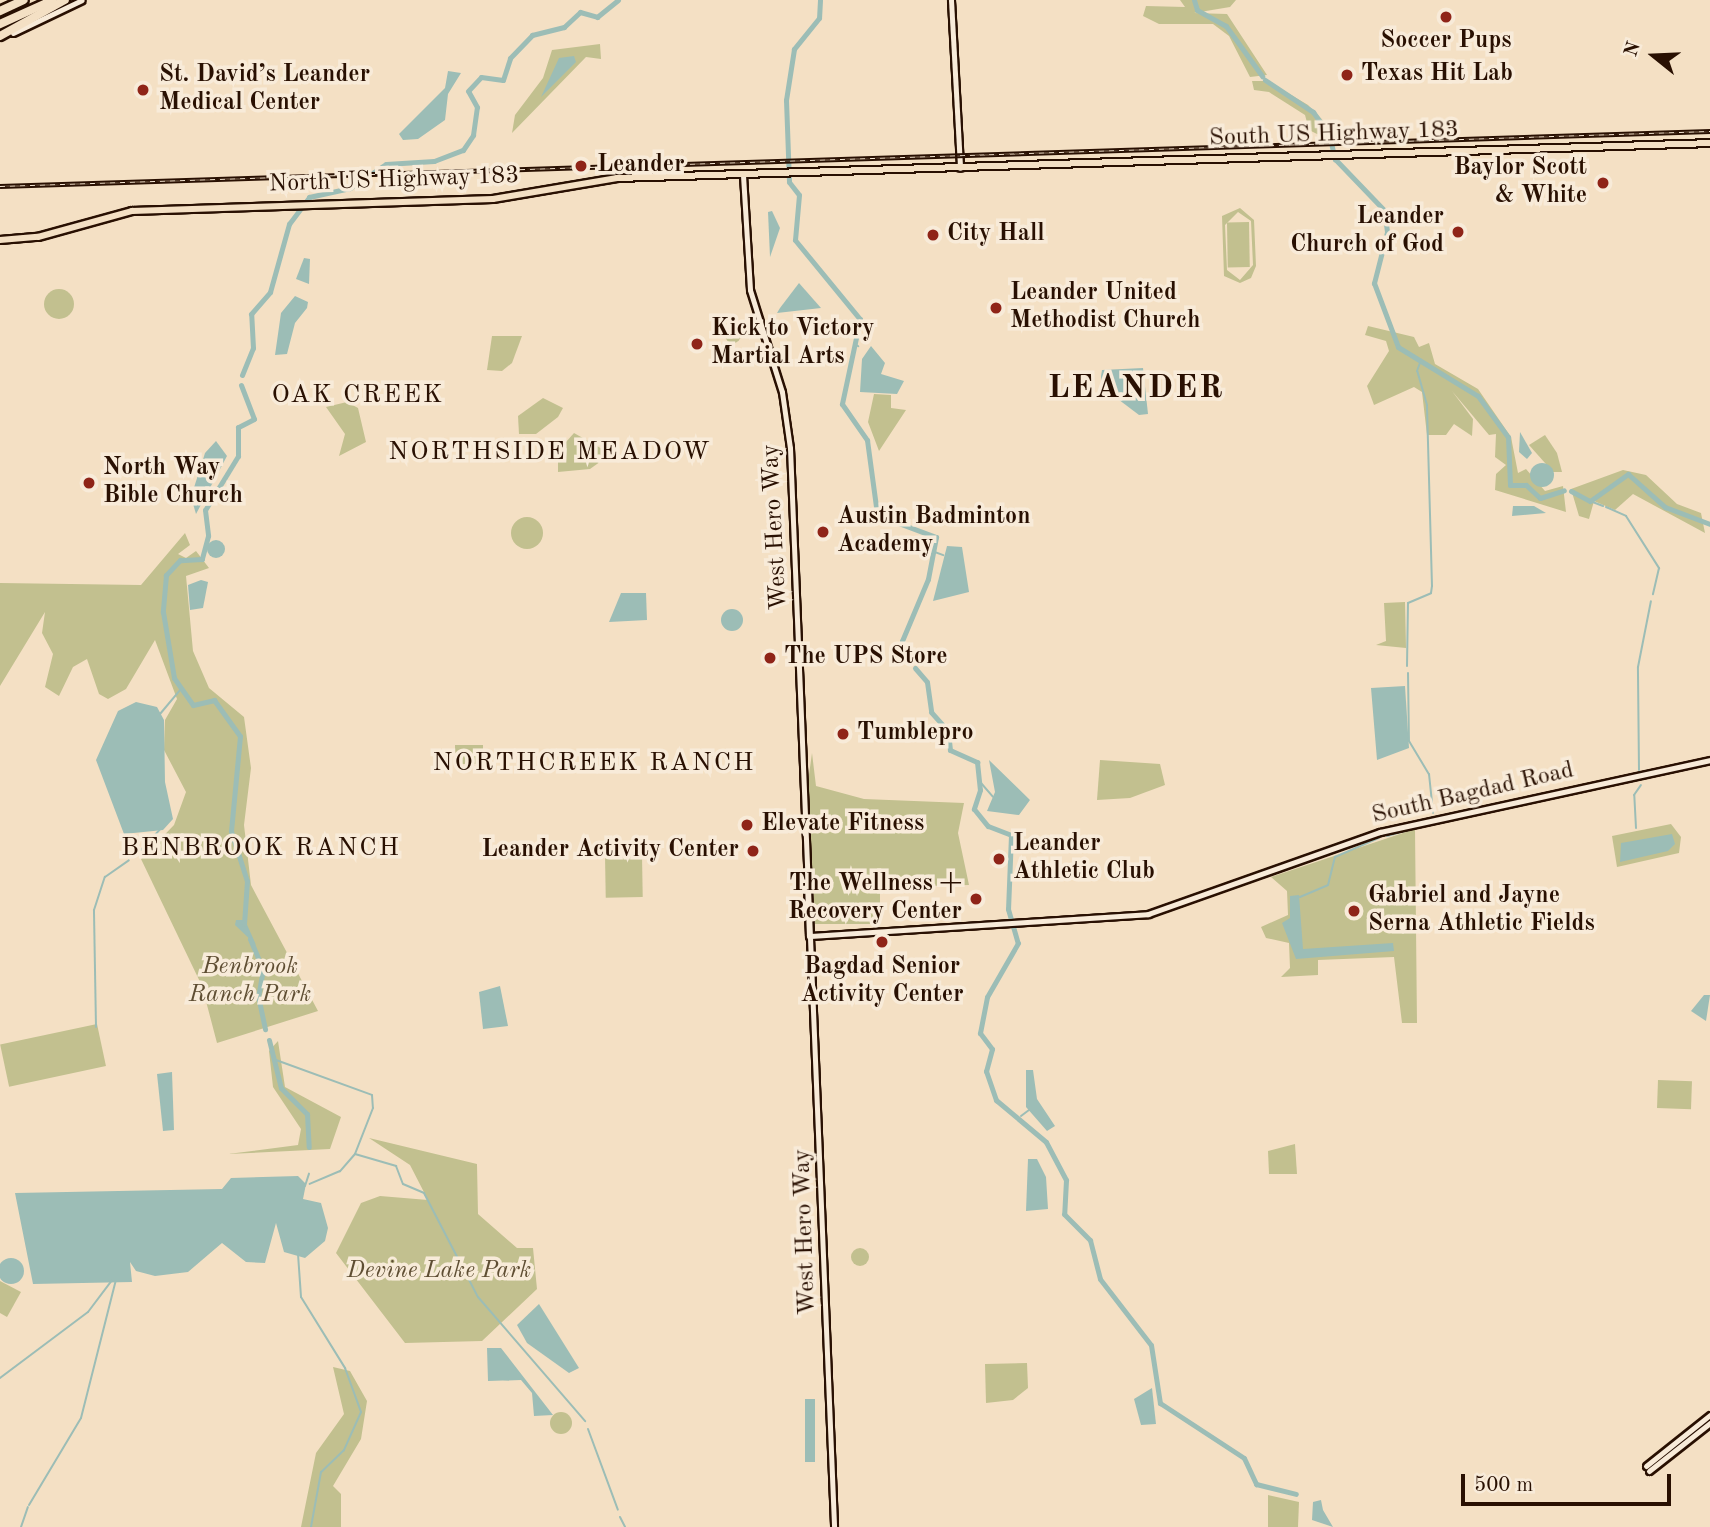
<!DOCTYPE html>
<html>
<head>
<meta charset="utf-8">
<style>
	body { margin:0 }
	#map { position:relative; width:1710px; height:1527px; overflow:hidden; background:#f4e0c4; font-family:"Old Standard TT",serif }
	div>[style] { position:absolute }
	.green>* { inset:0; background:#c2c08f; transform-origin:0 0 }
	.round { border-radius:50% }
	.water>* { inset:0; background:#9cbdb6; transform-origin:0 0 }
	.stream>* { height:2px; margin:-1px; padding:0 1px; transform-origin:1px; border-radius:1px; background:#9cbdb6 }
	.river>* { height:5px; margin:-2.5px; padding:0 2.5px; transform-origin:2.5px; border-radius:2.5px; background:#9cbdb6 }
	.roads { filter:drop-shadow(2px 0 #291002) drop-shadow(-2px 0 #291002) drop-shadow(0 2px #291002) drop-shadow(0 -2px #291002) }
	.secondary>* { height:5px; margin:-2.5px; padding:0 2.5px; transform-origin:2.5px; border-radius:2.5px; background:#f8ebd9 }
	.primary>* { height:6px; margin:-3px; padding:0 3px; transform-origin:3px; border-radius:3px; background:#f4e0c4 }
	.motorway>* { height:8px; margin:-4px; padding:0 4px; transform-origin:4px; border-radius:4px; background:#f4e0c4 }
	.rail>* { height:4.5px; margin-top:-2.25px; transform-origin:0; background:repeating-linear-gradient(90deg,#f8ebd9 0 5px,#291002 0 10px); box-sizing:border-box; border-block:2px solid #291002 }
	.dots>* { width:19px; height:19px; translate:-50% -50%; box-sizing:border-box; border:4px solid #f8ebd9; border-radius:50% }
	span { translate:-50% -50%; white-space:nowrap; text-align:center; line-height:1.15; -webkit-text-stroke:7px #f8ebd9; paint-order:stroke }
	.poi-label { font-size:24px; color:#291002; font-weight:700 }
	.left { translate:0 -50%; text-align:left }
	.right { translate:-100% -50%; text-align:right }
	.street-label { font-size:24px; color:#291002 }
	.park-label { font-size:24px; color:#5f4e33; font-style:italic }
	.neighbourhood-label { font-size:26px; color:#291002; letter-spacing:2px }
	.district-label { font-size:32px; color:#291002; font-weight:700; letter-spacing:2px }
	.north { position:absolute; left:1619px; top:21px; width:70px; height:70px; -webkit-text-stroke:5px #f8ebd9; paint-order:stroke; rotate:288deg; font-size:19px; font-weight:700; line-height:28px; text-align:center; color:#291002 }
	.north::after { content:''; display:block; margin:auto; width:24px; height:32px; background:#291002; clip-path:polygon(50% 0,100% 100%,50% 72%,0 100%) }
	.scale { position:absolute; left:1461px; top:1474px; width:210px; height:32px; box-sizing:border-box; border:4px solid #291002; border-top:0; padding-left:9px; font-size:21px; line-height:24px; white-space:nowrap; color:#291002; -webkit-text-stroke:5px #f8ebd9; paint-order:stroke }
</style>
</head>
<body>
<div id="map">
	<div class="green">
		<div style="clip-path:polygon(1180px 0,1236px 0,1230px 7px,1194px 13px,1227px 14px,1267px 75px,1250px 77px,1229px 36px,1213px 24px,1159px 24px,1143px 16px,1146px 6px,1185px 7px)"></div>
		<div style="clip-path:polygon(600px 44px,601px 59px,586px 57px,512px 133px,515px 115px,543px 78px,552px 50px)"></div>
		<div style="clip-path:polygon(1252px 81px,1268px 81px,1308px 105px,1337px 135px,1327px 139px,1309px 130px,1305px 115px,1269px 92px,1254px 90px)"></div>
		<div style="clip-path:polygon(evenodd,1240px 208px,1254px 220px,1256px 266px,1251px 278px,1240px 283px,1224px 276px,1222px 216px,1240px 208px,1238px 212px,1251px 221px,1253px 265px,1240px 280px,1227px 270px,1225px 225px,1238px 212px)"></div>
		<div style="left:1249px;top:222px;width:45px;height:22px;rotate:89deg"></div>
		<div class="round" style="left:44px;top:289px;width:30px;height:30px"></div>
		<div style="clip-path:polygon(1368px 326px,1414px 337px,1419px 347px,1429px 343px,1435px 364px,1478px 389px,1511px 437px,1518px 473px,1526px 469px,1545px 491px,1563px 486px,1566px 512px,1495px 490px,1496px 474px,1506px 465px,1495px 457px,1496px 434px,1489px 435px,1452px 391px,1473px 419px,1472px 436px,1454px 424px,1446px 435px,1427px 435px,1422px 392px,1414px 387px,1374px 405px,1367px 386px,1389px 351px,1386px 341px,1365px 335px)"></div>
		<div class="round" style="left:725px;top:327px;width:16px;height:16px"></div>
		<div style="clip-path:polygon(492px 336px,522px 336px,512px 363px,502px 371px,487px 370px)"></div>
		<div style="clip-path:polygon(874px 394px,891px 395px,891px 408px,906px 410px,879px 451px,868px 422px)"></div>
		<div style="clip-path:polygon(543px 398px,563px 408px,558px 417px,536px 434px,519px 434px,518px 416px)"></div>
		<div style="clip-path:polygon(347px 402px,358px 408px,366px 442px,339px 456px,345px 434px,326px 407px)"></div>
		<div style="clip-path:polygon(574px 433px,611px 454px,590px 469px,558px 472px,558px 451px)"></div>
		<div style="clip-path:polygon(1545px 435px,1557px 453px,1562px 472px,1553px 472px,1529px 445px)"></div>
		<div style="clip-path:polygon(1623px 470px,1646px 475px,1677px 504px,1701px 513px,1705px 533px,1633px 494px,1615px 510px,1594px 501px,1589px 519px,1579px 516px,1571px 489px)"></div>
		<div class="round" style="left:511px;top:517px;width:32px;height:32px"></div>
		<div style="clip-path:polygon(185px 533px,190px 545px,178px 554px,186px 558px,196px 551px,209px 568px,186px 576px,193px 651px,209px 688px,244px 717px,251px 768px,244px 825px,251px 885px,318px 1011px,217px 1043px,202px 986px,141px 859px,174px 825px,186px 792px,164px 750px,165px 720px,177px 699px,155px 640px,126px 689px,108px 699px,99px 694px,87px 659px,73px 667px,59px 696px,45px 687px,53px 654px,42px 633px,45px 612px,0 686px,0 583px,141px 585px)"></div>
		<div style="clip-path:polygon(1405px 602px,1406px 648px,1376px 645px,1386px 641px,1384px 603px)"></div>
		<div style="left:455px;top:745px;width:28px;height:19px"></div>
		<div style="clip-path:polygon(812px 753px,816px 786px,864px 799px,964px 803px,958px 833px,969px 885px,880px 887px,880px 924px,815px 924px,808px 782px)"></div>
		<div style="clip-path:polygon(1100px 760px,1160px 764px,1165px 785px,1130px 798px,1097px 800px)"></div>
		<div style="clip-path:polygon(1671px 824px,1681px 837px,1679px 853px,1617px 867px,1612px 836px)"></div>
		<div style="clip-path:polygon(1415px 829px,1417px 1023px,1402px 1023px,1394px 957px,1318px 960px,1318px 975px,1281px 977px,1290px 968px,1289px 943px,1266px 938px,1261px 927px,1288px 915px,1287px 891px,1271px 877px)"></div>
		<div style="left:642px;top:855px;width:42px;height:37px;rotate:89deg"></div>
		<div style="left:97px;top:1024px;width:43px;height:99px;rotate:78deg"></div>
		<div style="clip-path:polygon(278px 1041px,285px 1087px,341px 1117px,330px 1149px,228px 1154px,298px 1145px,301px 1129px,273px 1087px,269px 1051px)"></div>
		<div style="left:1658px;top:1080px;width:34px;height:28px;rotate:2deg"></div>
		<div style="clip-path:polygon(369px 1138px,477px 1164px,478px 1214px,517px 1248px,533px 1248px,537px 1289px,482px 1341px,405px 1343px,336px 1253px,361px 1203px,380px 1196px,428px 1200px,410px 1165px)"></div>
		<div style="clip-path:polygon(1295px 1144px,1297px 1174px,1269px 1174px,1268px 1151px)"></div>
		<div class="round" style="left:851px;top:1248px;width:18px;height:18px"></div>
		<div style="clip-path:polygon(0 1281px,21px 1292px,7px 1317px,0 1313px)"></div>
		<div style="clip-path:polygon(1027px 1363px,1028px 1388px,1013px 1400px,986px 1403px,985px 1364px)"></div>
		<div style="clip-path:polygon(333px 1367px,350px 1371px,367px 1401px,361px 1439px,333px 1486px,341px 1494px,341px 1527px,301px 1527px,316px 1453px,344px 1414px)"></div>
		<div class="round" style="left:550px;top:1412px;width:22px;height:22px"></div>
		<div style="clip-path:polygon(1268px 1495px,1299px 1502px,1298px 1527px,1268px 1527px)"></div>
	</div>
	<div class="water">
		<div style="clip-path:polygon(574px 56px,576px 62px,541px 97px,559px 58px)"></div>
		<div style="clip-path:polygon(448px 71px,461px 73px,448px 94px,445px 120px,418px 139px,403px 140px,399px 134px,445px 88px)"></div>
		<div style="clip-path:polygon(772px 211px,780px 228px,770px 257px,768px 212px)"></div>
		<div style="clip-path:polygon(304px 258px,310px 259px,309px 284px,296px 279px)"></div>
		<div style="clip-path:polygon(799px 283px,821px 308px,777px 313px,780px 308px)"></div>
		<div style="clip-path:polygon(295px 296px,308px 302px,307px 308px,295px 323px,287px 354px,275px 355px,281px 313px)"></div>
		<div style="clip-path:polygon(871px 346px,885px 363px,881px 374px,904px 381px,897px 394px,860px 392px,862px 359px)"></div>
		<div style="clip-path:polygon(1143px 368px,1148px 414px,1139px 415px,1102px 387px,1101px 376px,1102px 370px)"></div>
		<div style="clip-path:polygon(1520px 432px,1532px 453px,1527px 459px,1519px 452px)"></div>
		<div style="clip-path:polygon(216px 441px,227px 456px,196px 514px,191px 497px,205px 453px)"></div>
		<div class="round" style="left:1530px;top:463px;width:24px;height:24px"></div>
		<div style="clip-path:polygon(1513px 506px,1534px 506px,1546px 513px,1512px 516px)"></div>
		<div class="round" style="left:207px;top:540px;width:18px;height:18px"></div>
		<div style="clip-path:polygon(947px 546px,962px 547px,969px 592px,933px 601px)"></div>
		<div style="clip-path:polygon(201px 580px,208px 582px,203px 608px,190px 610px,188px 585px)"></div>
		<div style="clip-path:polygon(621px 593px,646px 593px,647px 620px,609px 622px)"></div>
		<div class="round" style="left:721px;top:609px;width:22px;height:22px"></div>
		<div style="clip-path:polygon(1405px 686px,1409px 748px,1377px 760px,1371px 688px)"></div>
		<div style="clip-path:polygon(136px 702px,157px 707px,164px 720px,165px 782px,173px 819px,163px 830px,124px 834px,96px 760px,118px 711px)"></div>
		<div style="clip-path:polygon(989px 760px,1030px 800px,1019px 815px,987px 811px,995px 792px)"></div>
		<div style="clip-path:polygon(1672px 834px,1675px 844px,1668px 851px,1620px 862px,1621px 843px)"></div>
		<div style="clip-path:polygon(1299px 895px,1303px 949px,1393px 943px,1394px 951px,1296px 959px,1282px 923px,1290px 918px,1290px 896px)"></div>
		<div style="clip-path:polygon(236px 920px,245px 920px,256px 945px,235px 925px)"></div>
		<div style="clip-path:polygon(500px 986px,508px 1026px,483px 1029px,479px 992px)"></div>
		<div style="clip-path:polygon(1704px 995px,1710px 995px,1706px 1021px,1691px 1011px)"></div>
		<div style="clip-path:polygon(1026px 1070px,1033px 1070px,1037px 1099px,1055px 1126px,1047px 1131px,1026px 1107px)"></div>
		<div style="clip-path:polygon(172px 1072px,174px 1130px,163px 1131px,157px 1074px)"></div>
		<div style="clip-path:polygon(1028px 1159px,1037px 1159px,1046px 1177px,1048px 1209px,1026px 1211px)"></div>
		<div style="clip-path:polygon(298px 1176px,306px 1184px,303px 1199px,321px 1203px,328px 1228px,325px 1241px,305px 1258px,284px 1252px,276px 1223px,265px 1263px,246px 1262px,222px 1243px,188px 1272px,155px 1276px,136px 1271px,130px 1262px,132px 1282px,33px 1284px,15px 1193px,222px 1189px,231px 1178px)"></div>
		<div class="round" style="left:-2px;top:1258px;width:26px;height:26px"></div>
		<div style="clip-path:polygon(539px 1304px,579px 1368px,569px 1373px,527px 1343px,517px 1325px)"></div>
		<div style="clip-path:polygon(487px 1348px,501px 1348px,553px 1415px,534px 1416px,532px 1393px,521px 1380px,488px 1381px)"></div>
		<div style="clip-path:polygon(1152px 1388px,1156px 1424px,1141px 1425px,1134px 1399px)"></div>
		<div style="left:805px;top:1399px;width:10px;height:63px"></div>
		<div style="clip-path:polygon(1321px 1500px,1323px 1510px,1333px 1527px,1312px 1520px,1313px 1502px)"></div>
	</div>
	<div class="stream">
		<div style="left:855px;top:344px;width:4px;rotate:34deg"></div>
		<div style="left:1590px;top:501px;width:14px;rotate:21deg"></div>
		<div style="left:1606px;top:507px;width:22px;rotate:24deg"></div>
		<div style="left:1626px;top:516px;width:62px;rotate:57.6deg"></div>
		<div style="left:1659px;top:568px;width:27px;rotate:103deg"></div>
		<div style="left:932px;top:551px;width:12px;rotate:20deg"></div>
		<div style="left:1407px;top:666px;width:63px;rotate:-89.1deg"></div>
		<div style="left:1408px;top:603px;width:25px;rotate:-23deg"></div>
		<div style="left:1431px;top:593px;width:7px;rotate:-82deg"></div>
		<div style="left:1432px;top:586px;width:181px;rotate:-91.6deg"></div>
		<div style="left:1427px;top:405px;width:35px;rotate:-106deg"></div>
		<div style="left:1417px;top:371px;width:12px;rotate:-70deg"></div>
		<div style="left:1408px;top:673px;width:68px;rotate:89.2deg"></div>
		<div style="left:1409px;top:741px;width:39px;rotate:59deg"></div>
		<div style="left:1429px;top:774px;width:39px;rotate:84deg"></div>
		<div style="left:160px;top:714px;width:34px;rotate:-50deg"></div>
		<div style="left:1639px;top:770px;width:103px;rotate:-90.6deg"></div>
		<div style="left:1638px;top:667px;width:67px;rotate:-78.9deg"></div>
		<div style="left:981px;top:783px;width:18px;rotate:49deg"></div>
		<div style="left:1636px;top:828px;width:33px;rotate:-93deg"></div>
		<div style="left:1634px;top:795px;width:12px;rotate:-55deg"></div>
		<div style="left:1387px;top:836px;width:49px;rotate:-15.5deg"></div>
		<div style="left:138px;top:853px;width:34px;rotate:-47deg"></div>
		<div style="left:1300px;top:897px;width:30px;rotate:-23deg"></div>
		<div style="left:1328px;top:885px;width:29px;rotate:-76deg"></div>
		<div style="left:1335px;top:857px;width:48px;rotate:-23.4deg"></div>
		<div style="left:96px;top:1027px;width:117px;rotate:-91deg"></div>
		<div style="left:94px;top:910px;width:35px;rotate:-72deg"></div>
		<div style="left:105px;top:877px;width:29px;rotate:-35deg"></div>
		<div style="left:276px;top:1060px;width:102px;rotate:20deg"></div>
		<div style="left:372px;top:1095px;width:13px;rotate:86deg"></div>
		<div style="left:373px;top:1108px;width:49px;rotate:111.4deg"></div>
		<div style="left:355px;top:1154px;width:23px;rotate:131deg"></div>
		<div style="left:340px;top:1171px;width:33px;rotate:157deg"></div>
		<div style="left:1021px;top:1116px;width:10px;rotate:-37deg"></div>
		<div style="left:355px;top:1154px;width:43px;rotate:16.3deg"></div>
		<div style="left:396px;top:1166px;width:19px;rotate:69deg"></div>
		<div style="left:403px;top:1184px;width:23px;rotate:23deg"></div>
		<div style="left:424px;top:1193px;width:117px;rotate:62.6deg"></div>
		<div style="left:478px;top:1297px;width:164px;rotate:49.2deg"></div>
		<div style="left:305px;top:1186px;width:13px;rotate:-72deg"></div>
		<div style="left:298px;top:1254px;width:43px;rotate:86deg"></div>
		<div style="left:301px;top:1297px;width:84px;rotate:58.2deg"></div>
		<div style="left:345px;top:1368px;width:47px;rotate:70deg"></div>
		<div style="left:361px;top:1412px;width:42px;rotate:114.1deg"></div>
		<div style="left:344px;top:1450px;width:32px;rotate:136deg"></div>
		<div style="left:321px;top:1472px;width:56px;rotate:100.3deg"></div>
		<div style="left:0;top:1378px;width:110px;rotate:-36.9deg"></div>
		<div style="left:88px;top:1312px;width:39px;rotate:-53deg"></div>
		<div style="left:588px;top:1429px;width:86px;rotate:69.7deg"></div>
		<div style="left:29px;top:1505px;width:101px;rotate:-59.1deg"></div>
		<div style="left:81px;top:1418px;width:142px;rotate:-75.8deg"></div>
		<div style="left:620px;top:1517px;width:11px;rotate:63deg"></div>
		<div style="left:21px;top:1527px;width:21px;rotate:-71deg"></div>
	</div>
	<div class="river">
		<div style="left:820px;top:0;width:18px;rotate:93deg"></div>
		<div style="left:819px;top:18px;width:40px;rotate:129deg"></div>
		<div style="left:794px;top:49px;width:52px;rotate:98.9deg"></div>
		<div style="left:786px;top:100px;width:82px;rotate:87.9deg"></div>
		<div style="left:789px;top:182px;width:16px;rotate:52deg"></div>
		<div style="left:799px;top:195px;width:45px;rotate:95.1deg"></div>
		<div style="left:795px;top:240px;width:102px;rotate:50.6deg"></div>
		<div style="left:860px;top:319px;width:87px;rotate:102deg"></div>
		<div style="left:842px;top:404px;width:44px;rotate:55.2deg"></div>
		<div style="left:867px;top:440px;width:68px;rotate:82.3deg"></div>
		<div style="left:876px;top:507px;width:22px;rotate:39deg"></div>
		<div style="left:893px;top:521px;width:46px;rotate:20.4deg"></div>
		<div style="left:936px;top:537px;width:43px;rotate:100.8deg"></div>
		<div style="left:928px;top:579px;width:67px;rotate:112.8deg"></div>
		<div style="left:902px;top:641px;width:20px;rotate:70deg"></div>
		<div style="left:1194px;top:0;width:10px;rotate:73deg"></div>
		<div style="left:1197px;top:10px;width:33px;rotate:29deg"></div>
		<div style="left:1226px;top:26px;width:62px;rotate:54.2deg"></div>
		<div style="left:1265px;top:80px;width:58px;rotate:33.7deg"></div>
		<div style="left:1313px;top:112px;width:27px;rotate:54deg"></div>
		<div style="left:1329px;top:134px;width:26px;rotate:77deg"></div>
		<div style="left:1335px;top:159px;width:71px;rotate:46.1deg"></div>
		<div style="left:1384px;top:210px;width:22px;rotate:82deg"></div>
		<div style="left:1387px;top:232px;width:53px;rotate:104.3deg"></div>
		<div style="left:1374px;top:283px;width:68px;rotate:69.4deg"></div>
		<div style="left:1398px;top:347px;width:94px;rotate:31.5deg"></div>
		<div style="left:1478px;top:396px;width:51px;rotate:53.8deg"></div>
		<div style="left:1508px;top:437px;width:48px;rotate:87.6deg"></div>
		<div style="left:1510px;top:485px;width:16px"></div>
		<div style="left:1526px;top:485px;width:19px;rotate:43deg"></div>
		<div style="left:1540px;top:498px;width:25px;rotate:-18deg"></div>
		<div style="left:242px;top:375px;width:29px;rotate:-68deg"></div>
		<div style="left:253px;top:348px;width:34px;rotate:-93deg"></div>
		<div style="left:251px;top:314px;width:29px;rotate:-49deg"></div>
		<div style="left:270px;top:292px;width:71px;rotate:-74.4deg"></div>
		<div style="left:289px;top:224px;width:34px;rotate:-53deg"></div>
		<div style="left:309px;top:197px;width:42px;rotate:-12.4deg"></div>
		<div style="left:350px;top:188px;width:43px;rotate:-33.7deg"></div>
		<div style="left:386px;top:164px;width:48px;rotate:-3.6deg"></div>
		<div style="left:434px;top:161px;width:31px;rotate:-21deg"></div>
		<div style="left:463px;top:150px;width:18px;rotate:-56deg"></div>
		<div style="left:473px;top:135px;width:28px;rotate:-82deg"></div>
		<div style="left:477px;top:107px;width:18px;rotate:-119deg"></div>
		<div style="left:468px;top:91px;width:19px;rotate:-47deg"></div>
		<div style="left:481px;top:77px;width:22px;rotate:8deg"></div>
		<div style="left:503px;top:80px;width:23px;rotate:-72deg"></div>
		<div style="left:510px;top:58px;width:32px;rotate:-46deg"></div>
		<div style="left:532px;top:35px;width:33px;rotate:-14deg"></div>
		<div style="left:564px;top:27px;width:22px;rotate:-43deg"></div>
		<div style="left:580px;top:12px;width:18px;rotate:16deg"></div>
		<div style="left:597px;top:17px;width:27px;rotate:-39deg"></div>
		<div style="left:241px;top:385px;width:36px;rotate:69deg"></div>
		<div style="left:254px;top:419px;width:18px;rotate:153deg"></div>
		<div style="left:238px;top:427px;width:29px;rotate:90deg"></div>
		<div style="left:238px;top:456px;width:63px;rotate:121.4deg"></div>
		<div style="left:205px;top:510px;width:26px;rotate:83deg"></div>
		<div style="left:208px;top:536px;width:24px;rotate:105deg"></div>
		<div style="left:202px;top:559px;width:22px;rotate:177deg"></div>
		<div style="left:180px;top:560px;width:21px;rotate:133deg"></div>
		<div style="left:166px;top:575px;width:37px;rotate:95deg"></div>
		<div style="left:163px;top:612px;width:67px;rotate:80.5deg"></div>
		<div style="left:174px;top:678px;width:33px;rotate:55deg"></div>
		<div style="left:193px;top:705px;width:22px;rotate:-13deg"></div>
		<div style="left:214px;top:700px;width:44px;rotate:54.2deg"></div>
		<div style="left:240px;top:736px;width:95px;rotate:95.4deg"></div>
		<div style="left:231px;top:831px;width:52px;rotate:72.3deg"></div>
		<div style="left:247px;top:881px;width:43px;rotate:94deg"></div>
		<div style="left:1571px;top:491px;width:21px;rotate:28deg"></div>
		<div style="left:1590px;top:501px;width:47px;rotate:-35.4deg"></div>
		<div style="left:1628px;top:474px;width:50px;rotate:41.7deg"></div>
		<div style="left:1665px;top:507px;width:48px;rotate:20.7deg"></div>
		<div style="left:915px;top:668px;width:18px;rotate:49deg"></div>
		<div style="left:927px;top:682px;width:30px;rotate:82deg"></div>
		<div style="left:931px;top:712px;width:25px;rotate:48deg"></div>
		<div style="left:948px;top:731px;width:19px;rotate:84deg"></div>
		<div style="left:950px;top:750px;width:30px;rotate:24deg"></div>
		<div style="left:977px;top:762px;width:28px;rotate:84deg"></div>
		<div style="left:980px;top:790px;width:20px;rotate:108deg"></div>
		<div style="left:974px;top:809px;width:22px;rotate:51deg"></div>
		<div style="left:988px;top:826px;width:25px;rotate:21deg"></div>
		<div style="left:1011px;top:835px;width:74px;rotate:92.3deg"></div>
		<div style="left:1008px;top:909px;width:35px;rotate:74deg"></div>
		<div style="left:1018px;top:943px;width:62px;rotate:119.9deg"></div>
		<div style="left:987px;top:997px;width:37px;rotate:101deg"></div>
		<div style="left:980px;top:1033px;width:20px;rotate:53deg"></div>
		<div style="left:992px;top:1049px;width:23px;rotate:105deg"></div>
		<div style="left:986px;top:1071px;width:31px;rotate:71deg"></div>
		<div style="left:996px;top:1100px;width:65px;rotate:40deg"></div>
		<div style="left:1046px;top:1142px;width:43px;rotate:62.2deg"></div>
		<div style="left:1066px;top:1180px;width:34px;rotate:93deg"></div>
		<div style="left:1064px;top:1214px;width:37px;rotate:45deg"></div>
		<div style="left:1090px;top:1240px;width:40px;rotate:75.6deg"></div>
		<div style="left:1100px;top:1279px;width:83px;rotate:52.3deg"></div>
		<div style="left:1151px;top:1345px;width:59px;rotate:81.2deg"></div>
		<div style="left:1160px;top:1403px;width:100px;rotate:33.2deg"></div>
		<div style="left:1244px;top:1458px;width:29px;rotate:65deg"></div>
		<div style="left:1256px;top:1484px;width:41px;rotate:14deg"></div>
		<div style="left:250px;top:939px;width:33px;rotate:67deg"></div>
		<div style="left:263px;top:969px;width:27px;rotate:100deg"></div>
		<div style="left:258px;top:996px;width:34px;rotate:78deg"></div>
		<div style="left:269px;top:1040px;width:49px;rotate:76deg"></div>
		<div style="left:281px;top:1088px;width:37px;rotate:45deg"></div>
		<div style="left:307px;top:1114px;width:33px;rotate:87deg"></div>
	</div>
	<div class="roads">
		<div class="secondary">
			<div style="left:951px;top:0;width:168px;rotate:86.9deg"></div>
			<div style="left:13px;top:33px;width:76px;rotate:-25.6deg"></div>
			<div style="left:743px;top:175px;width:115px;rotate:86.5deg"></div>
			<div style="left:750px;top:290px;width:107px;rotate:72.6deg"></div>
			<div style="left:782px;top:392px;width:57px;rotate:81.9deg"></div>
			<div style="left:790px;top:448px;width:1080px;rotate:87.66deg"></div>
			<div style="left:807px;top:884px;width:52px;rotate:87.8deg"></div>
			<div style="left:809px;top:936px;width:340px;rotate:-3.7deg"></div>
			<div style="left:1148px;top:914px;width:246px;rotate:-19.5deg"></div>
			<div style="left:1380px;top:832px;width:338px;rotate:-12.3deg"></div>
			<div style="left:1646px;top:1466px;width:82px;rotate:-38.6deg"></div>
			<div style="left:1649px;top:1471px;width:78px;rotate:-38.2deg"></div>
		</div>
		<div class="primary">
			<div style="left:0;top:240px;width:38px;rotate:-5deg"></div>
			<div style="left:38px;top:237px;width:98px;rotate:-15.5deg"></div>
			<div style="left:132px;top:211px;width:361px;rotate:-1.9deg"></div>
			<div style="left:493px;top:199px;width:126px;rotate:-9.6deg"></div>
			<div style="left:617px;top:178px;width:1094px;rotate:-1.83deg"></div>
		</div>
		<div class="motorway">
			<div style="left:0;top:11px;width:26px;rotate:-25deg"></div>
			<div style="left:0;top:24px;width:58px;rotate:-24.4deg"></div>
			<div style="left:0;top:36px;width:74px;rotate:-29deg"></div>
		</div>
	</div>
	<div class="rail">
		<div style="left:0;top:186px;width:1711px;rotate:-1.84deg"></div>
	</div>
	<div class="dots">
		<div style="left:1446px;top:17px;background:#8f2418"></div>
		<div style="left:1347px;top:75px;background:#8f2418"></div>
		<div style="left:143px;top:90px;background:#8f2418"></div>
		<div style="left:581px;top:166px;background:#8f2418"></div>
		<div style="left:1603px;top:183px;background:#8f2418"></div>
		<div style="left:1458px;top:232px;background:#8f2418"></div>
		<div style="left:933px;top:235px;background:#8f2418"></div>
		<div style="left:996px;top:308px;background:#8f2418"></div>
		<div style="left:697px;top:344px;background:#8f2418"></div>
		<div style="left:89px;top:483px;background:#8f2418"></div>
		<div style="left:823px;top:532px;background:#8f2418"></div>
		<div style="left:770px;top:658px;background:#8f2418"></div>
		<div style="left:843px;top:734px;background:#8f2418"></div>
		<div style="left:747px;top:825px;background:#8f2418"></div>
		<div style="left:753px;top:851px;background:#8f2418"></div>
		<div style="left:999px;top:859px;background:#8f2418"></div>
		<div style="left:976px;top:899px;background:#8f2418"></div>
		<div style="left:1354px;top:911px;background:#8f2418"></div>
		<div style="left:882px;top:942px;background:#8f2418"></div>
	</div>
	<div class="poi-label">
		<span style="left:1446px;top:42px">Soccer Pups</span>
		<span class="left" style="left:1361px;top:75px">Texas Hit Lab</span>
		<span class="left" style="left:159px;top:90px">St. David’s Leander<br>Medical Center</span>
		<span class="left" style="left:597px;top:166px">Leander</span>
		<span class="right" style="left:1587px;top:183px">Baylor Scott<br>&amp; White</span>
		<span class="right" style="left:1444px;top:232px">Leander<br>Church of God</span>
		<span class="left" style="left:947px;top:235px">City Hall</span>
		<span class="left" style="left:1010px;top:308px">Leander United<br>Methodist Church</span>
		<span class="left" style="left:711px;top:344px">Kick to Victory<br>Martial Arts</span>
		<span class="left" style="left:103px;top:483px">North Way<br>Bible Church</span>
		<span class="left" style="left:837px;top:532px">Austin Badminton<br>Academy</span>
		<span class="left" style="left:784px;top:658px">The UPS Store</span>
		<span class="left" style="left:857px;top:734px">Tumblepro</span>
		<span class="left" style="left:761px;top:825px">Elevate Fitness</span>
		<span class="left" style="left:1013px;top:859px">Leander<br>Athletic Club</span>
		<span class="right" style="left:739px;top:851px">Leander Activity Center</span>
		<span class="right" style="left:962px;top:899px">The Wellness +<br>Recovery Center</span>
		<span class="left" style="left:1368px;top:911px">Gabriel and Jayne<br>Serna Athletic Fields</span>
		<span style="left:882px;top:982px">Bagdad Senior<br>Activity Center</span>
	</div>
	<div class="street-label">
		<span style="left:1334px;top:135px;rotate:-2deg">South US Highway 183</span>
		<span style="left:394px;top:181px;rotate:-2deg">North US Highway 183</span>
		<span style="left:776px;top:527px;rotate:-93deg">West Hero Way</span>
		<span style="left:1473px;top:794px;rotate:-13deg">South Bagdad Road</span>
		<span style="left:806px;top:1232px;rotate:-92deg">West Hero Way</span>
	</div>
	<div class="park-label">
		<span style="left:250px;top:982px">Benbrook<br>Ranch Park</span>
		<span style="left:439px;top:1272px">Devine Lake Park</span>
	</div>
	<div class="neighbourhood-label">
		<span style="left:358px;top:396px">OAK CREEK</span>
		<span style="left:550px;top:453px">NORTHSIDE MEADOW</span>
		<span style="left:594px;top:764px">NORTHCREEK RANCH</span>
		<span style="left:261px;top:849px">BENBROOK RANCH</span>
	</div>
	<div class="district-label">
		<span style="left:1136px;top:389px">LEANDER</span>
	</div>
	<div class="north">N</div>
	<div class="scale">500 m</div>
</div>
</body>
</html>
